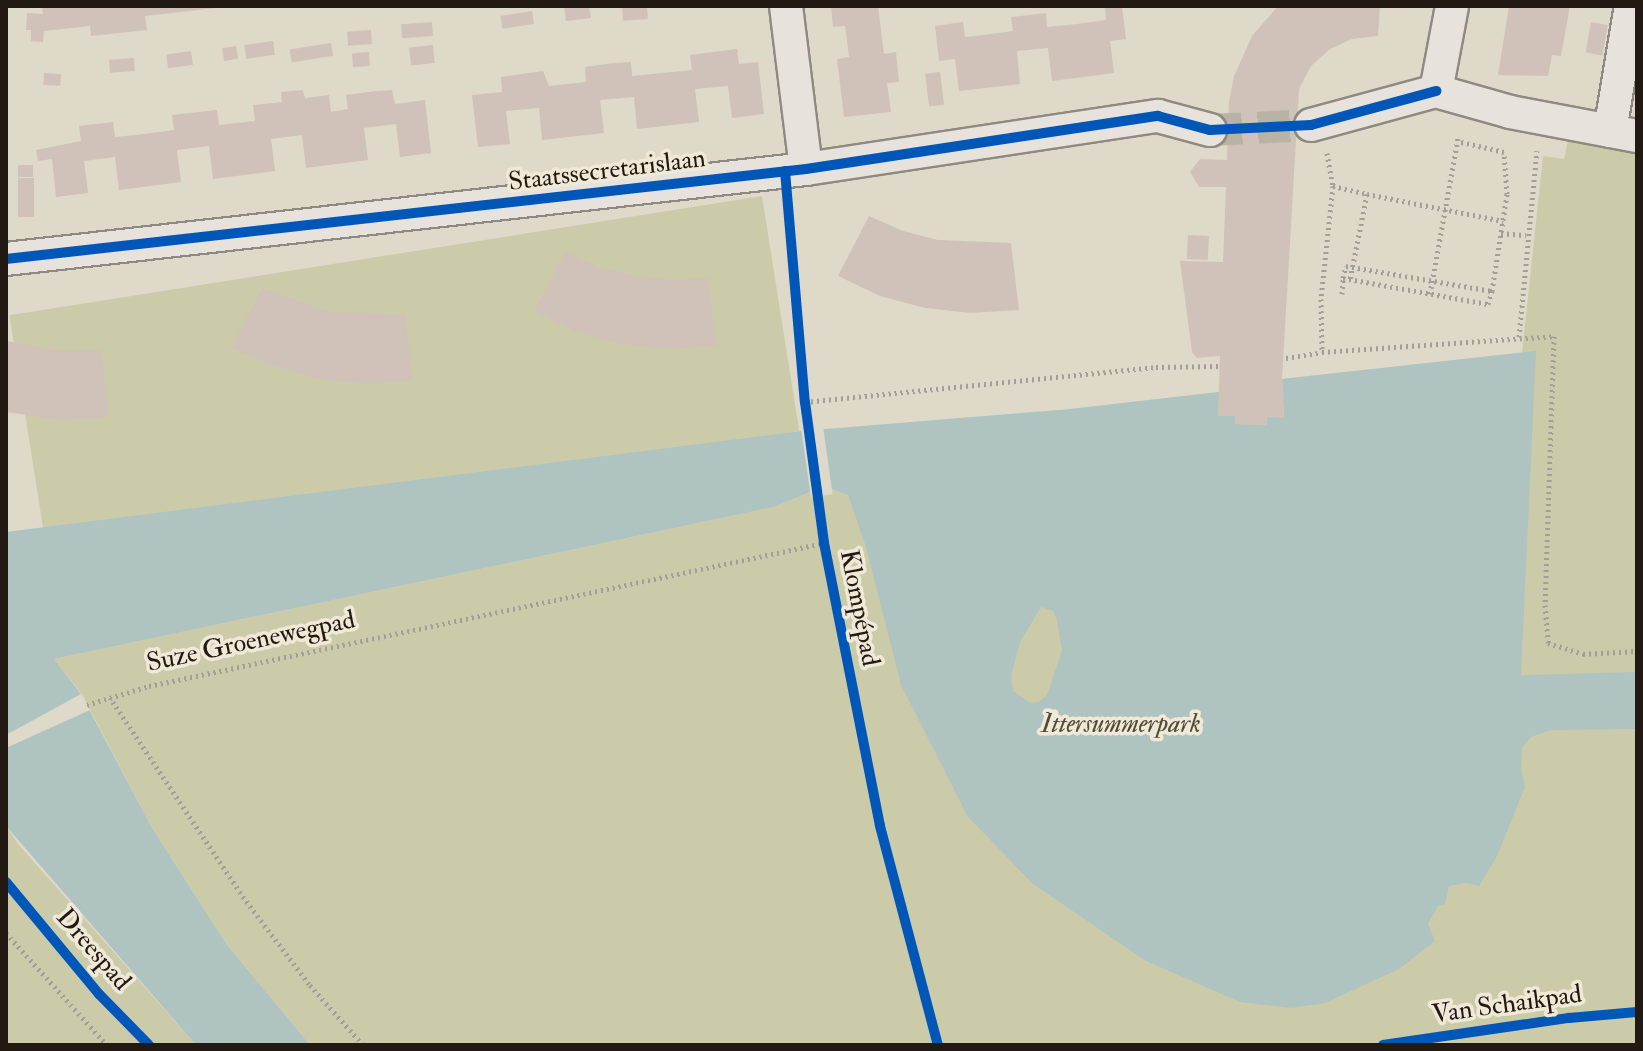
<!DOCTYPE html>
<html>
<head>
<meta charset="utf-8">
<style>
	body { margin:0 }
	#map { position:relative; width:1643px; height:1051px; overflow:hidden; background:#dfd9ca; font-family:"IM FELL Double Pica",serif }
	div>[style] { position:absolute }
	.green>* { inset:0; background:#cccba9; transform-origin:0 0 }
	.water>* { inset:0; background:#afc3c0 }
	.pier>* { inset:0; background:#dfd9ca; transform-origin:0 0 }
	.building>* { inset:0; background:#d0c2b8; transform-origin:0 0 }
	.minor-tunnel>* { height:32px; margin-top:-16px; transform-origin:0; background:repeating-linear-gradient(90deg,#b9b3a5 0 32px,transparent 0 48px) }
	.path>* { height:5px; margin-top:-2.5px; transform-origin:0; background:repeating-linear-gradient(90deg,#a29e98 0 2px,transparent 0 6px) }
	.roads { filter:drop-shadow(2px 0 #8f8a81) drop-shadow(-2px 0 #8f8a81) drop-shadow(0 2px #8f8a81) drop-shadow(0 -2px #8f8a81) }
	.minor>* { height:32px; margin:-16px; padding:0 16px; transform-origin:16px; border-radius:16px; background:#e7e3dc }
	.cycleway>* { height:10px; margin:-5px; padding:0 5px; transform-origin:5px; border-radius:5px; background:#0057b8 }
	span { translate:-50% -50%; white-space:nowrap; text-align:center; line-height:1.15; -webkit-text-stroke:7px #f0e9d7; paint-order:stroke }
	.street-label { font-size:26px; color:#221a12 }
	.park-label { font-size:26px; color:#504c37; font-style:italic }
	.frame { position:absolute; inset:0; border:8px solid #221a12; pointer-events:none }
</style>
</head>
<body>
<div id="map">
	<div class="green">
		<div style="clip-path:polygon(1568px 140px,1637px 152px,1637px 1045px,310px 1045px,227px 945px,152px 828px,82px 694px,54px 659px,774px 507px,810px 492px,1071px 409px,1219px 392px,1218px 416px,1235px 416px,1235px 424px,1266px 425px,1267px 417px,1284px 417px,1282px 379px,1522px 353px,1543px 156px,1564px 159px)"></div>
		<div style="left:762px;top:196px;width:238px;height:762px;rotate:81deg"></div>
		<div style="clip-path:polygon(6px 826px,19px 845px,196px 1045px,6px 1045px)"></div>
	</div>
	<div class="water">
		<div style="clip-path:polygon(evenodd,1536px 351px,1521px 675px,1637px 672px,1637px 729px,1551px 730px,1531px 737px,1522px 748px,1521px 768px,1525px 787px,1497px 856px,1479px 886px,1466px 883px,1449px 886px,1445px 904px,1438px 906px,1428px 924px,1435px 941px,1399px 969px,1325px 1003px,1291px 1008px,1240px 1002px,1146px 961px,1033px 884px,968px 817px,901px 685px,866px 547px,848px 495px,832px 489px,810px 492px,774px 507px,54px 659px,81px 694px,152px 828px,227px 945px,310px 1045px,196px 1045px,6px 826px,6px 532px,801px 431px,1071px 409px,1219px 392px,1218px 416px,1235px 416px,1235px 424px,1266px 425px,1267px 417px,1284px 417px,1282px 379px,1536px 351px,1041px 607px,1053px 611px,1057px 620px,1062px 651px,1047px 695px,1039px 702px,1031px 703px,1013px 691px,1011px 676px,1020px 642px,1041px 607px)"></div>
	</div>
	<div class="pier">
		<div style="left:823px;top:426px;width:69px;height:22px;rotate:82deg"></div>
		<div style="clip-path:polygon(81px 694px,90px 710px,6px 748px,6px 735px)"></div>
	</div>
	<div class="building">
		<div style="clip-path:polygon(42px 6px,216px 6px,216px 8px,145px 16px,147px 30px,91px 36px,90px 26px,44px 31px,43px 42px,31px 41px,31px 30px,26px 30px,27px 13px,43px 14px)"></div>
		<div style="clip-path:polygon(589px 6px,591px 18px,566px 21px,564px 7px)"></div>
		<div style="left:647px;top:6px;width:13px;height:25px;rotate:86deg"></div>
		<div style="clip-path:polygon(831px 6px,878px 6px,884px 54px,896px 52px,899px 82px,887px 83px,891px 112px,844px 117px,837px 59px,849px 57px,847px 41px,845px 26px,833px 27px)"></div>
		<div style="clip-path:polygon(1105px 6px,1122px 6px,1126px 39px,1110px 41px,1114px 73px,1052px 81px,1048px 48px,1017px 51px,1020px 84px,959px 91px,955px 59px,939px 61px,935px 26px,963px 22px,965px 37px,983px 35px,1013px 31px,1011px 17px,1046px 13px,1047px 27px,1077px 24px,1106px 20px)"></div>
		<div style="clip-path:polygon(1278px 6px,1380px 6px,1378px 36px,1352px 39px,1330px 49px,1311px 66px,1299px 89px,1282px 379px,1284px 418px,1267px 417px,1266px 425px,1235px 424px,1235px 416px,1218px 416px,1220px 356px,1197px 358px,1192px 352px,1180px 261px,1223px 262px,1226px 187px,1199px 187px,1190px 172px,1200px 159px,1227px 160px,1229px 102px,1234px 76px,1252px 36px)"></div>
		<div style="clip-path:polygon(1509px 6px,1570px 6px,1561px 56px,1552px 55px,1548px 76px,1498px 75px)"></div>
		<div style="left:532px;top:11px;width:13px;height:32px;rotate:81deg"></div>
		<div style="left:432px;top:22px;width:14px;height:31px;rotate:86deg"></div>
		<div style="left:1591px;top:22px;width:17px;height:31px;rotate:10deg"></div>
		<div style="left:371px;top:30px;width:14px;height:24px;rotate:86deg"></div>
		<div style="left:273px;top:41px;width:14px;height:29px;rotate:82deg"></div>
		<div style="left:331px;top:43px;width:13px;height:42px;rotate:81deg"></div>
		<div style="left:433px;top:45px;width:18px;height:24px;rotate:84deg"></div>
		<div style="left:236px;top:46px;width:13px;height:14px;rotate:81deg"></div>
		<div style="clip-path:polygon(737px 49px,739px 64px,758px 62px,764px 114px,732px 118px,728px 86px,695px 89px,699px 122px,637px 129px,634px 97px,600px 100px,604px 133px,542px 140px,539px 108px,506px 111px,510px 144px,478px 147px,472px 95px,502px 92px,501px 77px,543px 71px,549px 86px,586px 82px,585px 67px,613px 63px,631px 62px,632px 76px,692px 70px,690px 55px)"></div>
		<div style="left:191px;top:51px;width:14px;height:25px;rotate:82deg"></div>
		<div style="left:369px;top:52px;width:14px;height:17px;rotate:86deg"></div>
		<div style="left:134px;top:58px;width:13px;height:25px;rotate:86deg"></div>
		<div style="left:940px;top:72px;width:33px;height:15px;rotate:83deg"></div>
		<div style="left:44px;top:73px;width:17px;height:12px;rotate:3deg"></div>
		<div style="clip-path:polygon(303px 90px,305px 98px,329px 95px,331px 112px,348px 109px,346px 95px,376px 91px,392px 90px,395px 104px,425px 100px,431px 153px,400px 157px,396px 124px,364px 128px,368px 160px,306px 168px,302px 135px,271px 139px,275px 171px,213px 179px,209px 146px,177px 150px,181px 182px,119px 190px,115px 157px,84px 161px,88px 193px,56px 197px,52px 159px,38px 161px,36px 150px,81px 141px,79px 126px,113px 122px,115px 137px,144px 134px,174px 130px,172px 115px,217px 110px,219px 125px,255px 121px,253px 105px,282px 102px,281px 92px)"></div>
		<div style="left:18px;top:165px;width:15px;height:12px"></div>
		<div style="left:18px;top:178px;width:16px;height:39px"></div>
		<div style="clip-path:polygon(869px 216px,903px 231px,938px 240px,1011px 243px,1019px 310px,971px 313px,925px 308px,880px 296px,838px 276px)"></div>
		<div style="left:1188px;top:235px;width:21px;height:24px;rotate:3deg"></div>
		<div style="clip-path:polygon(565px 252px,600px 267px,635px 276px,671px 280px,708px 278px,716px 346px,668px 349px,622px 344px,577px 332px,534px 312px)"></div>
		<div style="clip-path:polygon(262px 288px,331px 312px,405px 314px,413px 381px,365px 384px,319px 379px,273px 366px,231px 348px)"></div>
		<div style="clip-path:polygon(6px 341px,64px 351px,101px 350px,109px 417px,62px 420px,6px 412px)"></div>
	</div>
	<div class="minor-tunnel">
		<div style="left:1210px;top:130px;width:101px;rotate:-2.8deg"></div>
	</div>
	<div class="path">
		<div style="left:1327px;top:153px;width:34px;rotate:80deg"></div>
		<div style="left:1333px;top:186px;width:114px;rotate:96.1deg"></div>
		<div style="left:1321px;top:299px;width:53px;rotate:88.9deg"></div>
		<div style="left:1322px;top:352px;width:233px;rotate:-3.9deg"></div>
		<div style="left:1554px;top:336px;width:269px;rotate:91.9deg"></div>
		<div style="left:1545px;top:605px;width:38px;rotate:85deg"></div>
		<div style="left:1548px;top:643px;width:37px;rotate:17deg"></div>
		<div style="left:1583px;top:654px;width:54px;rotate:-3.2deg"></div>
		<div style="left:1333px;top:186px;width:35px;rotate:13deg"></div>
		<div style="left:1367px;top:194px;width:88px;rotate:101.2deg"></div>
		<div style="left:1367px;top:194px;width:139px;rotate:11.2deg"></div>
		<div style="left:1501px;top:233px;width:25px;rotate:5deg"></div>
		<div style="left:1343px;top:278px;width:12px;rotate:-76deg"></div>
		<div style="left:1346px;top:266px;width:148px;rotate:9.7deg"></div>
		<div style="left:1492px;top:291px;width:98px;rotate:-81.2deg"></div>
		<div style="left:1507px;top:194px;width:42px;rotate:-94.1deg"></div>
		<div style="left:1504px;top:152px;width:48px;rotate:-166.8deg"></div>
		<div style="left:1342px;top:294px;width:16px;rotate:-86deg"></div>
		<div style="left:1343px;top:278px;width:147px;rotate:10.2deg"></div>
		<div style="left:1488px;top:304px;width:14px;rotate:-73deg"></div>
		<div style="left:1430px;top:294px;width:158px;rotate:-79.8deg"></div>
		<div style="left:1519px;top:337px;width:187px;rotate:-84.5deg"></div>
		<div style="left:1286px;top:358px;width:36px;rotate:-9deg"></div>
		<div style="left:805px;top:402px;width:353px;rotate:-5.7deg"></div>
		<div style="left:1156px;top:367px;width:64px;rotate:-0.9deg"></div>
		<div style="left:87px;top:705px;width:23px;rotate:-18deg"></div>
		<div style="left:6px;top:933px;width:151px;rotate:48deg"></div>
		<div style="left:363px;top:1045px;width:81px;rotate:-131.5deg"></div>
		<div style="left:309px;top:984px;width:108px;rotate:-127.1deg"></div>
		<div style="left:244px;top:898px;width:241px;rotate:-123.8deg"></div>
		<div style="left:110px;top:698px;width:41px;rotate:-17.1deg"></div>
		<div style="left:149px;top:686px;width:690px;rotate:-11.96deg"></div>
	</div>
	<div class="roads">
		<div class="minor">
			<div style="left:786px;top:6px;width:164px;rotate:83deg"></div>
			<div style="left:1436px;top:91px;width:77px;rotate:15.8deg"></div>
			<div style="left:1510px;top:112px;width:129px;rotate:10.7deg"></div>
			<div style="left:1436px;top:91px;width:86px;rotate:-79.3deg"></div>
			<div style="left:1311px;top:125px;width:130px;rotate:-15.2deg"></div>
			<div style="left:1610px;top:131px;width:127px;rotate:-80.5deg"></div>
			<div style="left:6px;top:259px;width:805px;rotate:-6.42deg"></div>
			<div style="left:806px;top:169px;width:356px;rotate:-8.6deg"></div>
			<div style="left:1158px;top:116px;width:54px;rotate:15.1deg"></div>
		</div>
	</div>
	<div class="cycleway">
		<div style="left:785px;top:171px;width:232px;rotate:85.1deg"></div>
		<div style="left:805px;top:402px;width:142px;rotate:82.3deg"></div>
		<div style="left:824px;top:543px;width:288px;rotate:78.8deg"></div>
		<div style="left:880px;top:826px;width:227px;rotate:75.2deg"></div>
		<div style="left:6px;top:259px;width:805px;rotate:-6.42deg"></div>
		<div style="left:806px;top:169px;width:356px;rotate:-8.6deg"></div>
		<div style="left:1158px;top:116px;width:54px;rotate:15.1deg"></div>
		<div style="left:1210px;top:130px;width:101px;rotate:-2.8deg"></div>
		<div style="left:1311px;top:125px;width:130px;rotate:-15.2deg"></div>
		<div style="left:6px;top:882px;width:146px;rotate:50.3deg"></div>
		<div style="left:99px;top:994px;width:71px;rotate:45.6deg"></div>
		<div style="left:1383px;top:1045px;width:188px;rotate:-8.3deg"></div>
		<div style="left:1569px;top:1018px;width:68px;rotate:-5deg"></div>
	</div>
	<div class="street-label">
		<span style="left:607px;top:171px;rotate:-7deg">Staatssecretarislaan</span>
		<span style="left:859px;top:608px;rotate:79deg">Klompépad</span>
		<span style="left:251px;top:642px;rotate:-12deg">Suze Groenewegpad</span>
		<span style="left:93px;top:950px;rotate:49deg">Dreespad</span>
		<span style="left:1507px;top:1005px;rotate:-8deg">Van Schaikpad</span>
	</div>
	<div class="park-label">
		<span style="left:1121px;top:725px">Ittersummerpark</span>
	</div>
	<div class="frame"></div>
</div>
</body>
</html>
